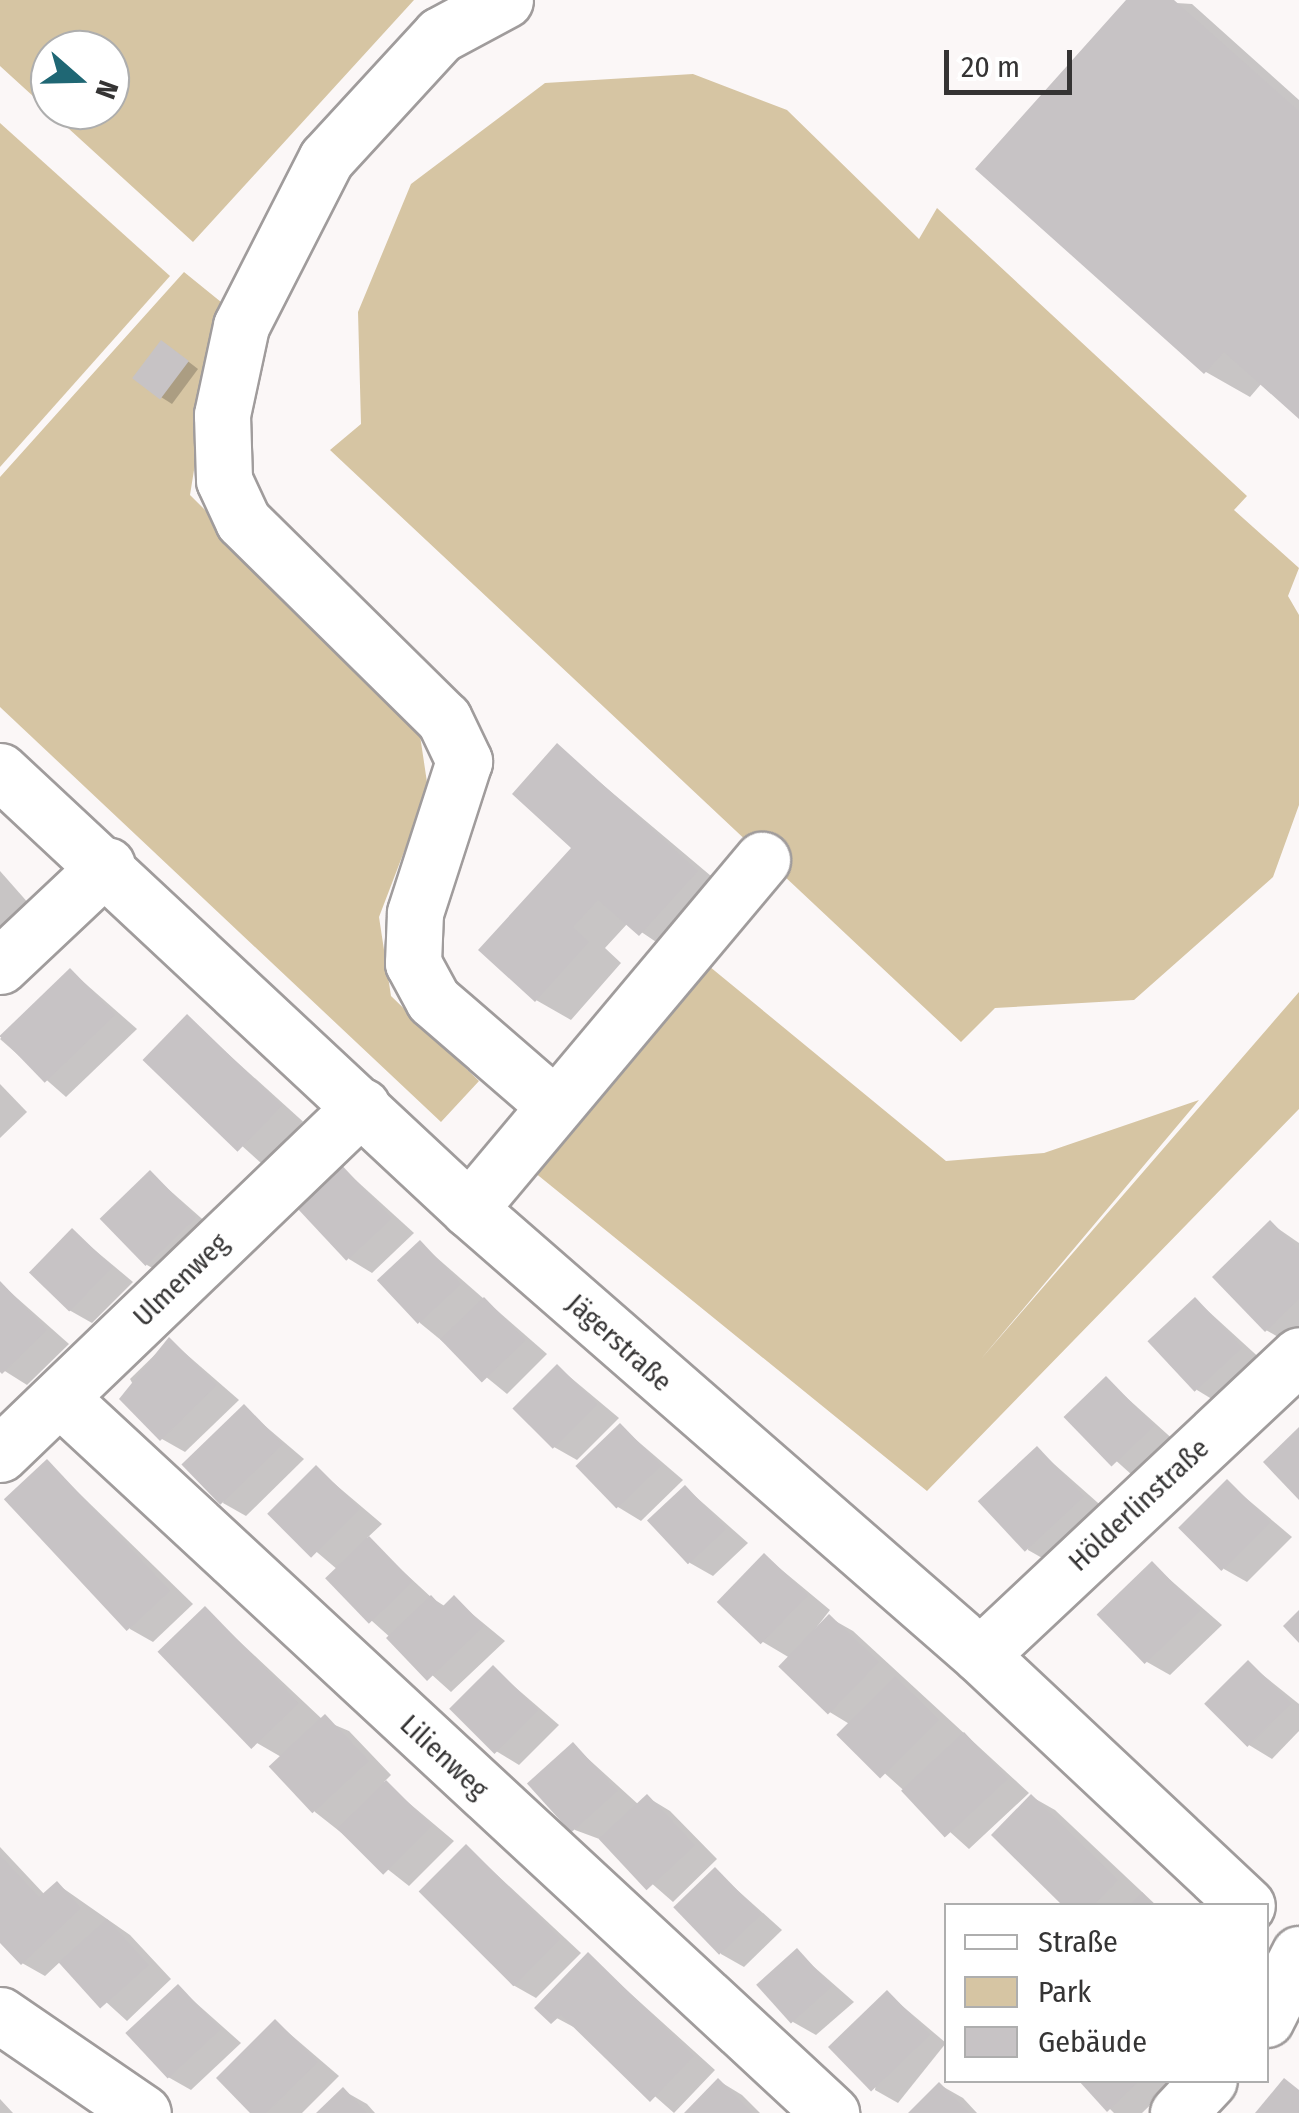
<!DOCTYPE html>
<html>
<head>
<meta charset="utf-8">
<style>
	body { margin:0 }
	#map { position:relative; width:1299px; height:2113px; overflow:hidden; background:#fbf7f7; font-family:"Fira Sans Condensed",sans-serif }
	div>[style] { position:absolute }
	.green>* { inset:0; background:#d6c5a3 }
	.shadow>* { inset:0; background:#0003; transform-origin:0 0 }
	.building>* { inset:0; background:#c7c3c5; transform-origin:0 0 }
	.roads { filter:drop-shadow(2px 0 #a09c9c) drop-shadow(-2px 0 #a09c9c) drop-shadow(0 2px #a09c9c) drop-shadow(0 -2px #a09c9c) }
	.minor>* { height:55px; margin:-27.5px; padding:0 27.5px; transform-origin:27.5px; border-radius:27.5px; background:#fff }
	span { translate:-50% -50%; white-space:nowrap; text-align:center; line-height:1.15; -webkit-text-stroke:8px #fff; paint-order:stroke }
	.street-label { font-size:28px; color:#353434 }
	.legend { position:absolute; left:944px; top:1903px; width:325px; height:180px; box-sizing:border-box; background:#fff; border:2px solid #aeaeae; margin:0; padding:12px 18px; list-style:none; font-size:30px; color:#353434 }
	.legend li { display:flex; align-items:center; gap:20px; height:50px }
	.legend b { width:50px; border:2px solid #aeaeae }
	.north { position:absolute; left:30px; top:30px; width:100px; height:100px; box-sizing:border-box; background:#fff; border:2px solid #aeaeae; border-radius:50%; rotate:110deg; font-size:28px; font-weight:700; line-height:40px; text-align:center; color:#353434 }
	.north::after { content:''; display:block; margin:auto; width:35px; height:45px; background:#1f6774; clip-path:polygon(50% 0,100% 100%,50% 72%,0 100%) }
	.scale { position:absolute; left:944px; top:50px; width:128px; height:45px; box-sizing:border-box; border:5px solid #353434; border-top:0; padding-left:12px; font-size:30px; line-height:35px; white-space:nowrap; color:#353434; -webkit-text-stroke:8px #fff; paint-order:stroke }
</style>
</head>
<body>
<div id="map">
	<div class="green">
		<div style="clip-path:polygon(evenodd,0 0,414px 0,193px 242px,0 66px,0 0,110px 50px,110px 110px,50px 110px,50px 50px,110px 50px)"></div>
		<div style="clip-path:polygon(693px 74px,787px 110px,919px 239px,937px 208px,1247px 496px,1234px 510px,1299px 568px,1288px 596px,1299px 615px,1299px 805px,1273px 877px,1134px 1000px,995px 1008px,961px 1042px,330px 450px,361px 424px,358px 312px,411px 184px,545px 83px)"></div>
		<div style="clip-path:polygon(0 123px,170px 276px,0 467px)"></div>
		<div style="clip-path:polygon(184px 272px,221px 302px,190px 495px,418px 722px,428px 789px,379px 917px,391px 996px,479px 1081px,441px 1122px,0 707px,0 477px)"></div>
		<div style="clip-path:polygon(704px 962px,946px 1161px,1044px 1153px,1199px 1100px,981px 1359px,1299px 992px,1299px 1109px,927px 1491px,534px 1172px)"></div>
	</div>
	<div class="shadow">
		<div style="clip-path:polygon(1130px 0,1192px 4px,1299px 100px,1299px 416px,1262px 383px,1250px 397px,1206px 372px,979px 169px)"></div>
		<div style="clip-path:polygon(172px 349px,198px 369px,172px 404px,161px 397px)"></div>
		<div style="clip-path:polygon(558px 747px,730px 892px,674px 954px,628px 923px,605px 948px,621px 963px,571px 1020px,536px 1000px,574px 848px)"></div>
		<div style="clip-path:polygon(0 871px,30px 905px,0 932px)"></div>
		<div style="clip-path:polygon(71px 971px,137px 1029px,66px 1097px,0 1039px)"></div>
		<div style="left:187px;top:1017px;width:156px;height:59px;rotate:42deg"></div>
		<div style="clip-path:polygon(0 1084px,27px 1112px,0 1138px)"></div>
		<div style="clip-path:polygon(337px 1163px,414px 1233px,372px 1273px,349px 1259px)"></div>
		<div style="clip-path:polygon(150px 1173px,217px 1232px,170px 1278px,147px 1265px)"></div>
		<div style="clip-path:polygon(1270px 1223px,1299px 1243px,1299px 1334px,1290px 1344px,1266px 1330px)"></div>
		<div style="clip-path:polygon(72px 1231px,133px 1282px,92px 1323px,69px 1310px)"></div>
		<div style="clip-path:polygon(420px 1243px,547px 1354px,507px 1394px,420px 1323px)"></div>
		<div style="clip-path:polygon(0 1283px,69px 1344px,27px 1385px,0 1368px)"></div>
		<div style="clip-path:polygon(1196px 1300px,1264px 1362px,1220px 1404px,1197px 1390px)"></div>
		<div style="clip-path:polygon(170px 1340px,239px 1400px,185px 1452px,162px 1439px,130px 1379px)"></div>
		<div style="clip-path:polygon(558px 1367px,619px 1418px,577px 1460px,554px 1447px)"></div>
		<div style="left:1106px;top:1379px;width:93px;height:54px;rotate:42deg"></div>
		<div style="clip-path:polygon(244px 1408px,304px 1459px,246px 1516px,223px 1503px)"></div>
		<div style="clip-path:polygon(620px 1426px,683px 1480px,641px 1521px,618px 1507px)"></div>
		<div style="clip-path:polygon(1037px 1449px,1106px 1510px,1051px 1563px,1028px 1550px)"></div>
		<div style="clip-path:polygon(47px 1462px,193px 1604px,153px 1642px,130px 1629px)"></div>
		<div style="clip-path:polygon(316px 1468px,382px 1524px,367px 1538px,432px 1598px,446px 1607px,454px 1599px,505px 1641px,451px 1692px,372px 1621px,338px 1570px,272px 1514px)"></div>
		<div style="clip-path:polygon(1227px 1482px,1292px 1537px,1247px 1582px,1224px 1569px)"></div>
		<div style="clip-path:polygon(686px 1488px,748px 1543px,713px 1576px,690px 1563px)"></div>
		<div style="clip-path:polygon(765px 1556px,830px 1610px,802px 1646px,830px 1618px,853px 1631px,1029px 1793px,969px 1849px,841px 1734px,851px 1725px,828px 1711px,790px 1658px,763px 1642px)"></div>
		<div style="clip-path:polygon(1152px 1564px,1222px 1625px,1170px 1675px,1147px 1662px)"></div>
		<div style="clip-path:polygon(205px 1609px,323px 1720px,349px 1731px,391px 1775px,384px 1782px,454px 1841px,409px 1886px,315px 1812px,283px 1758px,257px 1743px)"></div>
		<div style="clip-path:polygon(1248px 1663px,1299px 1704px,1299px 1731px,1272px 1759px,1249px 1745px)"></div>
		<div style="clip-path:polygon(493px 1668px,559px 1725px,519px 1765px,496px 1751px)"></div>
		<div style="clip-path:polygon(573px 1745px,639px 1805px,647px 1797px,670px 1811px,717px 1859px,673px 1902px,602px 1840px,575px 1830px,531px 1784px)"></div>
		<div style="clip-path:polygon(1032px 1797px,1055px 1810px,1157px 1906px,1066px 1906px)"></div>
		<div style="clip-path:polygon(0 1847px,45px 1895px,57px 1884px,130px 1935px,171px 1979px,127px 2021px,61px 1961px,45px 1976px,22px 1963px,0 1939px)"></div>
		<div style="clip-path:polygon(467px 1847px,581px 1953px,536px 1998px,513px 1985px)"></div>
		<div style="clip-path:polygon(716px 1871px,782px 1930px,744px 1967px,721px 1954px)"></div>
		<div style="clip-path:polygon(797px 1952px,854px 2002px,816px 2035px,793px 2022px)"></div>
		<div style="clip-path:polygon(589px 1956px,715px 2070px,674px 2113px,581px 2031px,538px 2008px)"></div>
		<div style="clip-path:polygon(178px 1987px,241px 2043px,191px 2090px,168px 2077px)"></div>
		<div style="clip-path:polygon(887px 1993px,946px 2043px,898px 2103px,875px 2090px)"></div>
		<div style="clip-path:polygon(276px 2022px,339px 2076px,302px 2113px,253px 2113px)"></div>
		<div style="clip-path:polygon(1081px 2080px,1167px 2080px,1171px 2085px,1142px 2113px,1114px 2113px)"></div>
		<div style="clip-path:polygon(719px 2081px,742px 2095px,760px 2113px,688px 2113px)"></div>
		<div style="clip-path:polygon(940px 2085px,963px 2098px,977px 2113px,912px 2113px)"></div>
		<div style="clip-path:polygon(344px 2091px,367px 2104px,375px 2113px,320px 2113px)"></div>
		<div style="clip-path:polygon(0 2099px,13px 2113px,0 2113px)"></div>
	</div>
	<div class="building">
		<div style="clip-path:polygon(1126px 0,1174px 0,1299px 111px,1299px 419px,1224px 352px,1204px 374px,975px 169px)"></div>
		<div style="left:161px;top:340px;width:35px;height:48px;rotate:37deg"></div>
		<div style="clip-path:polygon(557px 743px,698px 871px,639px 936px,598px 900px,573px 927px,589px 942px,535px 1002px,478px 950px,571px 848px,512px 794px)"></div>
		<div style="left:70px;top:968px;width:65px;height:98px;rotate:46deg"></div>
		<div style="left:187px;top:1014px;width:132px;height:64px;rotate:44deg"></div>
		<div style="left:337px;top:1160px;width:80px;height:62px;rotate:47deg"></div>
		<div style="left:150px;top:1170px;width:66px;height:70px;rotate:46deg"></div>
		<div style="clip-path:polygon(1270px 1220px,1299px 1250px,1299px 1299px,1265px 1332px,1212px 1277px)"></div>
		<div style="left:72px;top:1228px;width:56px;height:62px;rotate:44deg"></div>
		<div style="left:420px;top:1240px;width:60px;height:59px;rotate:47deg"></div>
		<div style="clip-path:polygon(0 1281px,47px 1330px,2px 1374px,0 1372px)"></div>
		<div style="left:484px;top:1297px;width:60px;height:61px;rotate:46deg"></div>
		<div style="left:1195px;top:1297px;width:69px;height:65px;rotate:47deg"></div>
		<div style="clip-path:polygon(169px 1337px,217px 1385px,160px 1441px,119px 1399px)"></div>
		<div style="left:557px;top:1364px;width:57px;height:63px;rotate:45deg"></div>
		<div style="left:1106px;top:1376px;width:69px;height:59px;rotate:46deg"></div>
		<div style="left:244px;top:1404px;width:56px;height:87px;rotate:46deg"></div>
		<div style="left:620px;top:1423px;width:59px;height:62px;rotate:46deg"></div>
		<div style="clip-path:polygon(1299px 1427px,1299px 1500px,1263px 1462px)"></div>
		<div style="left:1037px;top:1446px;width:69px;height:81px;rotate:47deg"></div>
		<div style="left:47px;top:1459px;width:180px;height:59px;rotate:47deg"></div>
		<div style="left:316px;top:1465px;width:62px;height:69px;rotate:45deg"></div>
		<div style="left:1227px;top:1479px;width:61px;height:69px;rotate:45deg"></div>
		<div style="left:685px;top:1485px;width:60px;height:52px;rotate:47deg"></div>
		<div style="left:369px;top:1536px;width:63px;height:61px;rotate:46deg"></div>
		<div style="left:764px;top:1553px;width:61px;height:68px;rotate:44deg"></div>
		<div style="left:1152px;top:1561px;width:69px;height:77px;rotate:46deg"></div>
		<div style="clip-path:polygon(431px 1595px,442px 1607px,454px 1595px,484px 1626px,427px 1681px,386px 1638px)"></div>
		<div style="left:205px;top:1606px;width:135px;height:66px;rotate:46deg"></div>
		<div style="clip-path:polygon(1299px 1610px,1299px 1643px,1283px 1626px)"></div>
		<div style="left:829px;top:1614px;width:69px;height:73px;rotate:44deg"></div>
		<div style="left:1248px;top:1660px;width:61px;height:62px;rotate:45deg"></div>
		<div style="left:493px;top:1665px;width:64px;height:62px;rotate:45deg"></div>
		<div style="left:895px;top:1676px;width:62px;height:83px;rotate:45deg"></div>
		<div style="left:325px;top:1714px;width:64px;height:77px;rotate:47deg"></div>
		<div style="left:964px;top:1732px;width:64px;height:86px;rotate:47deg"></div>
		<div style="left:573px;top:1742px;width:66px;height:62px;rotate:48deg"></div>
		<div style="left:386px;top:1780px;width:65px;height:69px;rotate:45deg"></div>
		<div style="left:647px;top:1794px;width:70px;height:66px;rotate:47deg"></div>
		<div style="clip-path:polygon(1031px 1794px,1118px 1880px,1093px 1906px,1063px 1906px,991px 1835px)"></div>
		<div style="left:466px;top:1844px;width:134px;height:67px;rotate:45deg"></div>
		<div style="clip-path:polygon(0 1855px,39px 1897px,57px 1881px,81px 1908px,21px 1965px,0 1943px)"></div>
		<div style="left:715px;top:1867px;width:66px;height:58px;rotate:46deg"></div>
		<div style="clip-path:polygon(1142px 1892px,1155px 1906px,1128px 1906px)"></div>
		<div style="left:107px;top:1919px;width:62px;height:65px;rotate:48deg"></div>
		<div style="left:797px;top:1948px;width:52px;height:55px;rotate:48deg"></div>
		<div style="clip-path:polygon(588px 1952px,694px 2056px,650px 2102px,561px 2015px,551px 2024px,534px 2008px)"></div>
		<div style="left:178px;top:1984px;width:62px;height:72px;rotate:47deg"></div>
		<div style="left:887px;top:1990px;width:62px;height:82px;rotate:46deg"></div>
		<div style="clip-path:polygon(275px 2019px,318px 2062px,266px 2113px,250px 2113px,216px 2078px)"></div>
		<div style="clip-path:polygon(718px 2078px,753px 2113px,684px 2113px)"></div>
		<div style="clip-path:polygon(1284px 2078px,1299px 2090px,1299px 2113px,1255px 2113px)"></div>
		<div style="clip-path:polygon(1078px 2080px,1140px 2080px,1107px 2112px)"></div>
		<div style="clip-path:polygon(939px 2082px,970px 2113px,908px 2113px)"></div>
		<div style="clip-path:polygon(343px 2087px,367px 2113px,316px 2113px)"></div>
	</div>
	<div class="roads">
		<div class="minor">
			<div style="left:505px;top:0;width:74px;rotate:151.7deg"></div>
			<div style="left:440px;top:35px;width:168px;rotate:132.6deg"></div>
			<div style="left:326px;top:159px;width:187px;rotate:117deg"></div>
			<div style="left:241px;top:326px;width:91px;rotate:102.1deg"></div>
			<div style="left:222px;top:415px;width:65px;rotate:88.2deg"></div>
			<div style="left:224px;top:480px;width:45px;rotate:65.1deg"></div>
			<div style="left:243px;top:521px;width:282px;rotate:44.6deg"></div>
			<div style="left:444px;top:719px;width:47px;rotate:64.5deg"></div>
			<div style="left:464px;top:761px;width:160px;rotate:107.9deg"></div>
			<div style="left:415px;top:913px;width:50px;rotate:92.3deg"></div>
			<div style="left:413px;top:963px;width:42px;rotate:61.6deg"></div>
			<div style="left:433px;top:1000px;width:159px;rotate:40.9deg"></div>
			<div style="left:0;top:771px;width:642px;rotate:43.04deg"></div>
			<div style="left:469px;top:1209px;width:678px;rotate:41.11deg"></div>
			<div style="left:980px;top:1655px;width:366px;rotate:43.2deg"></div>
			<div style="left:0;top:966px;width:147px;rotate:-43.3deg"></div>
			<div style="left:469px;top:1209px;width:456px;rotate:-50deg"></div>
			<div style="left:60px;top:1398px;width:1052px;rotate:42.84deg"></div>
			<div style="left:0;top:1454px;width:502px;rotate:-43.87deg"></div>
			<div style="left:980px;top:1655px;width:438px;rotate:-43.2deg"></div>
			<div style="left:0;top:2015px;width:173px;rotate:34.4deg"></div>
			<div style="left:1266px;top:2019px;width:73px;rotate:-63.1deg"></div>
			<div style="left:1178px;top:2113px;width:45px;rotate:-46.8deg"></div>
		</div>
	</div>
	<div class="street-label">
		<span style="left:181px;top:1280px;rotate:-44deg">Ulmenweg</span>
		<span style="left:619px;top:1343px;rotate:42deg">Jägerstraße</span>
		<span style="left:1139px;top:1505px;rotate:-43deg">Hölderlinstraße</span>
		<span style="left:444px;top:1757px;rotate:43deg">Lilienweg</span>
	</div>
	<ul class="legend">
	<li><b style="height:12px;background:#fff"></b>Straße</li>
	<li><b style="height:28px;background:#d6c5a3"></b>Park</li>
	<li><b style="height:28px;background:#c7c3c5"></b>Gebäude</li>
	</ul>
	<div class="north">N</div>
	<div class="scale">20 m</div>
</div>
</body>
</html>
